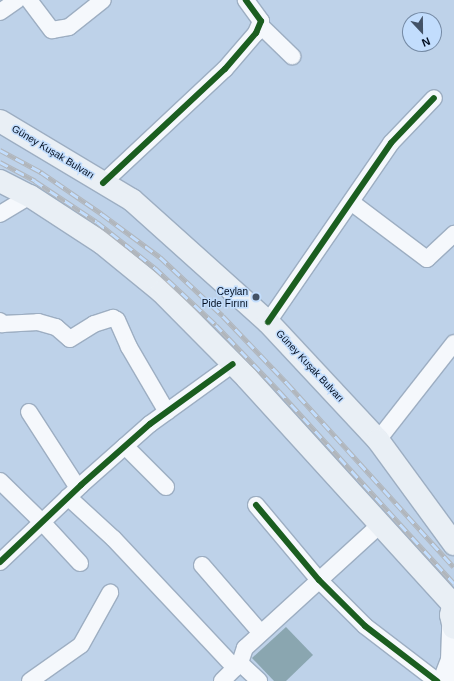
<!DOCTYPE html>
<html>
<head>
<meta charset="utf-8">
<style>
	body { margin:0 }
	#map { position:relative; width:454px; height:681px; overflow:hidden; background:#bed2e9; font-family:Helvetica,sans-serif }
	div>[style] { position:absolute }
	.building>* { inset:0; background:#8aa6b0 }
	.roads { filter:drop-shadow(1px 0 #9daec2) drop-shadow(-1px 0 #9daec2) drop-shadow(0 1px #9daec2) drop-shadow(0 -1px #9daec2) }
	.minor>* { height:16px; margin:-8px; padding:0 8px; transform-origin:8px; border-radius:8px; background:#f5f8fc }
	.secondary>* { height:22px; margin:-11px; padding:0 11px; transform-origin:11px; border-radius:11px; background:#f5f8fc }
	.primary>* { height:22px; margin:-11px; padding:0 11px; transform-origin:11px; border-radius:11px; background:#e9eff5 }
	.rail>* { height:4.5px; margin-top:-2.25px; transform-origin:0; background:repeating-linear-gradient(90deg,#c2ddfd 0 9px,#b1b6bc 0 18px); box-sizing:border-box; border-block:1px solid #b1b6bc }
	.cycleway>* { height:6px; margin:-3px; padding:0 3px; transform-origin:3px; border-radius:3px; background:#1b5e20 }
	.dots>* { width:11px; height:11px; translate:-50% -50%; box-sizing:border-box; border:2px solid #c2ddfd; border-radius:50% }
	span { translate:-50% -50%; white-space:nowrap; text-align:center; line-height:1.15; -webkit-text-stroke:3px #c2ddfd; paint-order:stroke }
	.street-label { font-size:10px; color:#010d1f }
	.poi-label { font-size:10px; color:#010d1f }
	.right { translate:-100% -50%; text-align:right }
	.north { position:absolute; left:402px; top:12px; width:40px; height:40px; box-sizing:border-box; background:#c2ddfd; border:1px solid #758aa4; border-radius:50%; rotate:158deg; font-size:11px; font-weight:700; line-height:16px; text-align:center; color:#010d1f }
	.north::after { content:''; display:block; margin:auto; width:14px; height:18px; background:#435266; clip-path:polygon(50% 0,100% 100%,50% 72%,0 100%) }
</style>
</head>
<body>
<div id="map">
	<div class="building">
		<div style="clip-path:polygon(286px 627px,313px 655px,286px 681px,274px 681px,252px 658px)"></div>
	</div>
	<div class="roads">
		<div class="minor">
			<div style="left:29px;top:0;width:38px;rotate:53deg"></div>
			<div style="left:52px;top:30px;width:17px;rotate:-10deg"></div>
			<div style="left:69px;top:27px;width:43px;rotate:-38.5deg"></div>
			<div style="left:0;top:12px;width:21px;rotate:-35deg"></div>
			<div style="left:260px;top:25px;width:45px;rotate:44.1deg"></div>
			<div style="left:103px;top:183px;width:167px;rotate:-43.1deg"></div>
			<div style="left:225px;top:69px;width:48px;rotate:-49.3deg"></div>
			<div style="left:256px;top:33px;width:13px;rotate:-67deg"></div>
			<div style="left:261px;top:21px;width:26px;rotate:-126deg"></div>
			<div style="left:351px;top:202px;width:95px;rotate:36.9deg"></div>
			<div style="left:427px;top:259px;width:37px;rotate:-43deg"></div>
			<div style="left:0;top:214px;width:35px;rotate:-31deg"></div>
			<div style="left:0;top:321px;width:4px;rotate:56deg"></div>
			<div style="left:2px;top:324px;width:36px;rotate:-3deg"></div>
			<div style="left:38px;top:322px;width:19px;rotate:16deg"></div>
			<div style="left:56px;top:327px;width:18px;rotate:41deg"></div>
			<div style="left:70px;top:339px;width:28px;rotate:-32deg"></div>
			<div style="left:94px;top:324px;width:20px;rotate:-18deg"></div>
			<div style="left:113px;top:318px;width:4px;rotate:27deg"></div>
			<div style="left:117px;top:320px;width:30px;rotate:66deg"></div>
			<div style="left:129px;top:347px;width:75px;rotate:59.7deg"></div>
			<div style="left:268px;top:322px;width:217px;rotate:-55.5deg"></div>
			<div style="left:391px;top:143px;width:62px;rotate:-46.3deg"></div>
			<div style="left:29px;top:412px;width:90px;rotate:57.2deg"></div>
			<div style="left:378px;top:440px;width:123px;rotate:-51.9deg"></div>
			<div style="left:125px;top:446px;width:58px;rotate:45deg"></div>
			<div style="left:0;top:481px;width:59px;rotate:44.3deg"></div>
			<div style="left:42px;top:522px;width:56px;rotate:47.2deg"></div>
			<div style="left:68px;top:497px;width:62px;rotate:42.4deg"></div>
			<div style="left:114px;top:539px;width:177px;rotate:46.8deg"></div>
			<div style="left:256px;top:505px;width:98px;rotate:50deg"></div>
			<div style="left:319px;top:580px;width:65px;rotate:45deg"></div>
			<div style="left:365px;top:626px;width:91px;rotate:37.4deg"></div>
			<div style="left:0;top:562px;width:112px;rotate:-43.5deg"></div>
			<div style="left:81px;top:485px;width:92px;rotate:-41.5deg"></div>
			<div style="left:150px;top:424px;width:102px;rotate:-35.9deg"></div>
			<div style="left:202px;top:565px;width:90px;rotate:49.1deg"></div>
			<div style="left:240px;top:663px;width:26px;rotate:43deg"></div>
			<div style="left:30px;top:681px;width:62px;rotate:-35.2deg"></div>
			<div style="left:81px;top:645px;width:60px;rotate:-60.9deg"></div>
			<div style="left:222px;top:681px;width:25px;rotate:-45deg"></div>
			<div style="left:240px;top:663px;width:16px;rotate:-72deg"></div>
			<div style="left:245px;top:648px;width:185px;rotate:-42.4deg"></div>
		</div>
		<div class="secondary">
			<div style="left:444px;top:681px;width:22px;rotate:-69deg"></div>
			<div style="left:452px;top:660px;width:33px;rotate:-88deg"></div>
		</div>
		<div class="primary">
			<div style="left:0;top:121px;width:154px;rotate:30.9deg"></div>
			<div style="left:132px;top:200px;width:183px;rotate:41.9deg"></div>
			<div style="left:268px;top:322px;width:161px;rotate:47deg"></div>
			<div style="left:378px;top:440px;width:129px;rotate:53.8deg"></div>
			<div style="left:0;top:181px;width:34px;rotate:27deg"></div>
			<div style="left:30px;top:196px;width:86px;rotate:33.1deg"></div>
			<div style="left:102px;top:243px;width:77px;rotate:39.2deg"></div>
			<div style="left:162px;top:292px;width:121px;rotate:45.3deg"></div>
			<div style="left:247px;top:378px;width:304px;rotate:47.7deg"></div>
			<div style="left:454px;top:600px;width:15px;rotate:101deg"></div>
			<div style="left:451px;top:615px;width:13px;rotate:77deg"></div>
		</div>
	</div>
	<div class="rail">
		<div style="left:0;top:150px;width:47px;rotate:28.2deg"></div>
		<div style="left:41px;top:172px;width:74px;rotate:34.5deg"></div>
		<div style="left:102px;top:214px;width:72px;rotate:36.6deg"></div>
		<div style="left:160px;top:257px;width:86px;rotate:43.1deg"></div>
		<div style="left:223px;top:316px;width:93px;rotate:46.3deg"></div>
		<div style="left:287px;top:383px;width:248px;rotate:47.8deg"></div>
		<div style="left:0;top:162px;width:40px;rotate:28deg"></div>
		<div style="left:35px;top:181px;width:74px;rotate:33.5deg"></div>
		<div style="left:97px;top:222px;width:74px;rotate:38.4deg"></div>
		<div style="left:155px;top:268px;width:83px;rotate:43.1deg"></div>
		<div style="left:216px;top:325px;width:91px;rotate:46.3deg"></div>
		<div style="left:279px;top:391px;width:260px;rotate:47.7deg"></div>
	</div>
	<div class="cycleway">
		<div style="left:103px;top:183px;width:167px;rotate:-43.1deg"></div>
		<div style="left:225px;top:69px;width:48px;rotate:-49.3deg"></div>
		<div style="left:256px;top:33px;width:13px;rotate:-67deg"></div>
		<div style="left:261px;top:21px;width:26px;rotate:-126deg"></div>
		<div style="left:268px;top:322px;width:217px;rotate:-55.5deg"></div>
		<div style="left:391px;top:143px;width:62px;rotate:-46.3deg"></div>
		<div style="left:256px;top:505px;width:98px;rotate:50deg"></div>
		<div style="left:319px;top:580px;width:65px;rotate:45deg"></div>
		<div style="left:365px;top:626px;width:91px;rotate:37.4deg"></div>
		<div style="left:0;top:562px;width:112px;rotate:-43.5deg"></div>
		<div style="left:81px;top:485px;width:92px;rotate:-41.5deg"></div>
		<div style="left:150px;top:424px;width:102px;rotate:-35.9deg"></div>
	</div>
	<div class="dots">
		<div style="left:256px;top:297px;background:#435266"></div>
	</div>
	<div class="street-label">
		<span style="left:53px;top:152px;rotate:31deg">Güney Kuşak Bulvarı</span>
		<span style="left:310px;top:366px;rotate:47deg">Güney Kuşak Bulvarı</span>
	</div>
	<div class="poi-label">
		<span class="right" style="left:248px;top:297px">Ceylan<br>Pide Fırını</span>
	</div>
	<div class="north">N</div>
</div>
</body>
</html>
